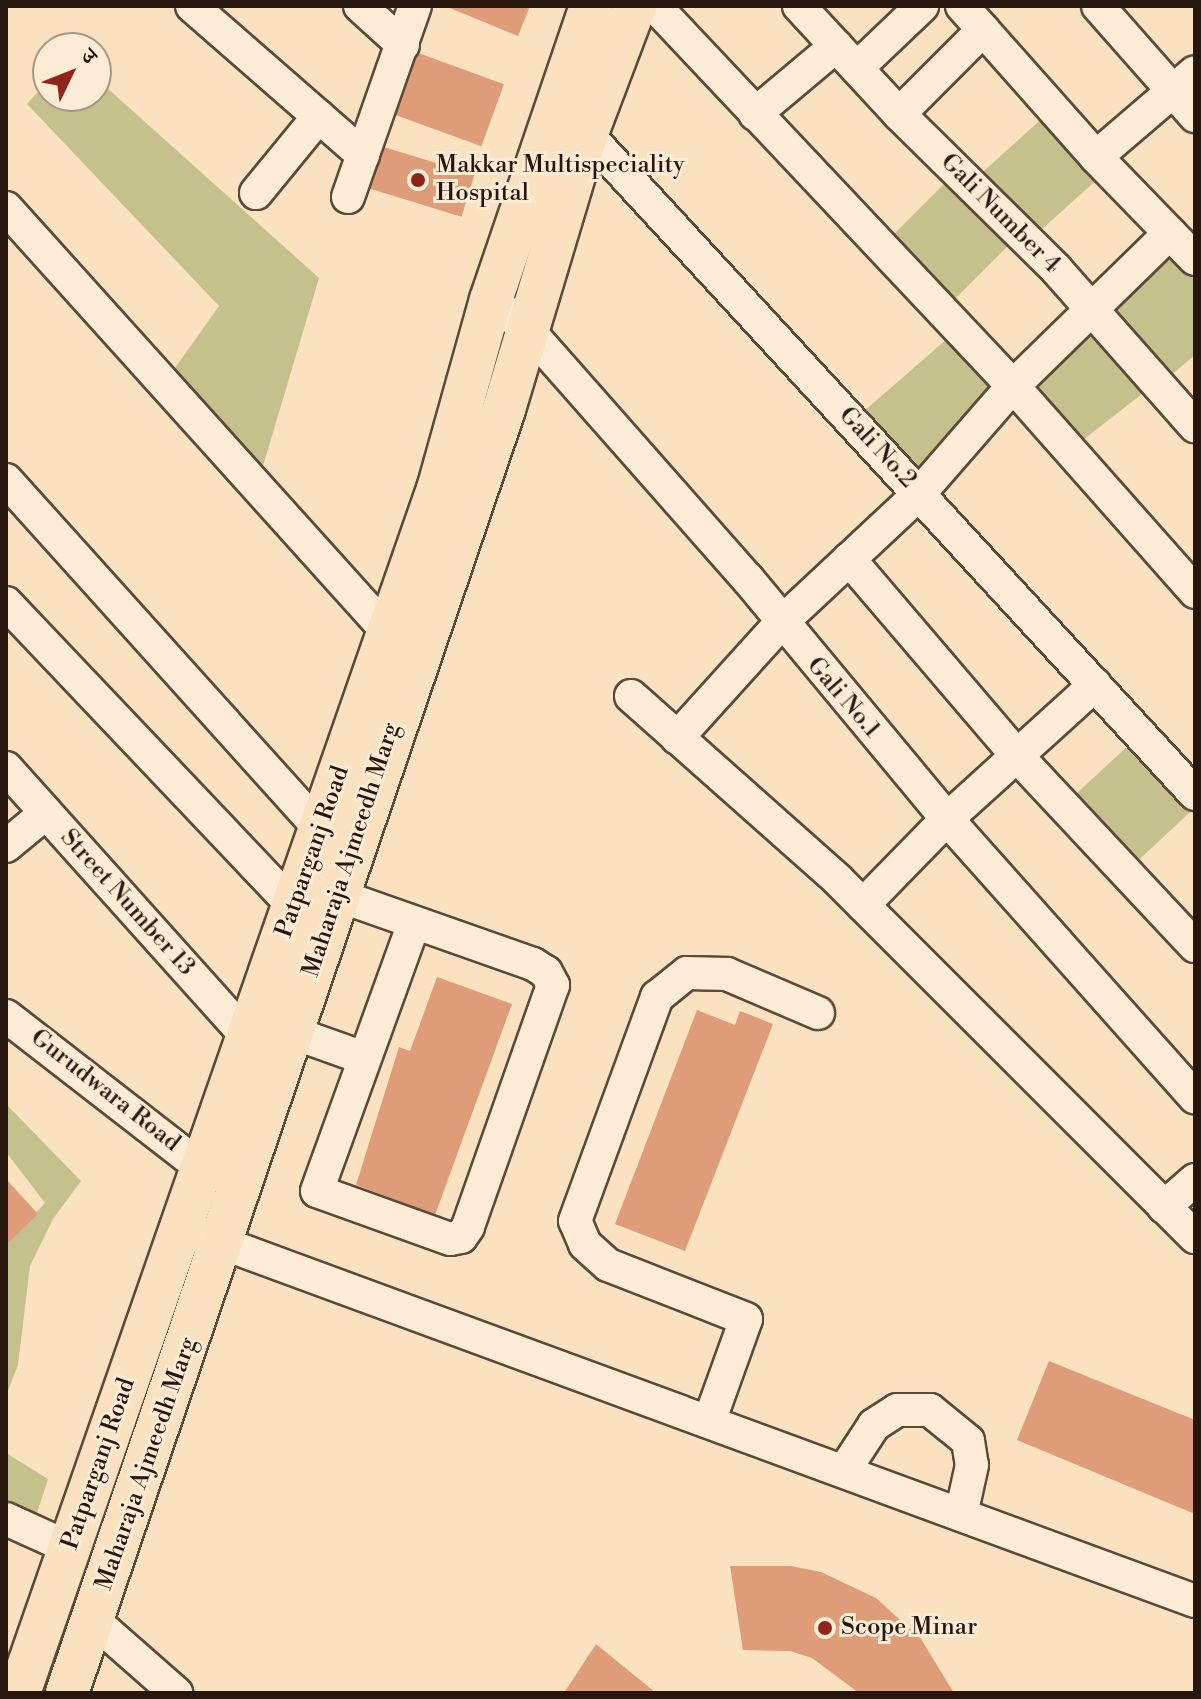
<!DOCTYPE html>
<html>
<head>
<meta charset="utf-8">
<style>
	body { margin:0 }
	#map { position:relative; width:1201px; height:1699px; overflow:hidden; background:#fae1bf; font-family:"Libre Bodoni","Noto Serif Devanagari",serif }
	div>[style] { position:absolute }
	.green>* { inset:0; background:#c5c18d; transform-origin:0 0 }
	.building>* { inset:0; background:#de9c78; transform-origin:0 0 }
	.roads { filter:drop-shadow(2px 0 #5b493a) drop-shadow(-2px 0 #5b493a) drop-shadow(0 2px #5b493a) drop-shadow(0 -2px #5b493a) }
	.minor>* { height:32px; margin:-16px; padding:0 16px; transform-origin:16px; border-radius:16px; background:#fcecd5 }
	.major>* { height:42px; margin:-21px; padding:0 21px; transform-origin:21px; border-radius:21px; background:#fae1bf }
	.dots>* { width:22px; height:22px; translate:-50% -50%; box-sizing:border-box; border:4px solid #fcecd5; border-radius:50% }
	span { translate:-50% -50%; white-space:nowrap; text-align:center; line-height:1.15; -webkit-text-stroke:6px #fcecd5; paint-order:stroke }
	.poi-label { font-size:24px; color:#26160d }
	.left { translate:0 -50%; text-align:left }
	.street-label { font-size:24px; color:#26160d }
	.frame { position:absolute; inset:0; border:8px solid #26160d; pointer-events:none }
	.north { position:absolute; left:32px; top:32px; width:80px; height:80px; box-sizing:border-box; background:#fcecd5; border:2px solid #a69685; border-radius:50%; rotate:47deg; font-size:22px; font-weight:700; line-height:32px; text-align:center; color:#26160d }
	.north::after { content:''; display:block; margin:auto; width:28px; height:36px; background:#8f2418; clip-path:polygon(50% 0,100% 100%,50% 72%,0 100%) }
</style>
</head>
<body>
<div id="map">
	<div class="green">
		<div style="clip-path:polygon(96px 78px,319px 278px,263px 466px,175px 368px,219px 306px,27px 104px,48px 81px,48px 96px,96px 96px)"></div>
		<div style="left:1045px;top:116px;width:82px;height:90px;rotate:48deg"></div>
		<div style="left:949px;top:179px;width:89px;height:88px;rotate:45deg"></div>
		<div style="clip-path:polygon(1176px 254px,1195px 273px,1195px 355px,1170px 376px,1110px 307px)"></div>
		<div style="left:1094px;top:321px;width:87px;height:94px;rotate:52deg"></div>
		<div style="left:948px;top:338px;width:77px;height:113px;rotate:49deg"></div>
		<div style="left:1133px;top:741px;width:91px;height:84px;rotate:47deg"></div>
		<div style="clip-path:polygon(6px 1104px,81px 1181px,53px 1219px,30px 1266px,18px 1365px,6px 1396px,6px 1244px,45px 1203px,6px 1152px)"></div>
		<div style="clip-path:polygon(6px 1453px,48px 1479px,33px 1525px,6px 1511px)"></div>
	</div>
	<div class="building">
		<div style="clip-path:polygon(445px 6px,530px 6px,518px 36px)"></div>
		<div style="left:410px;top:50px;width:100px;height:66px;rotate:20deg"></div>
		<div style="left:374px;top:144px;width:105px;height:44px;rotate:17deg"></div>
		<div style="clip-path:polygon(437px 977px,512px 1004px,435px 1215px,356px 1185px,399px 1047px,410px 1051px)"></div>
		<div style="clip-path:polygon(697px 1010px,735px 1025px,740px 1011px,773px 1024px,685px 1251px,615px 1224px)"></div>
		<div style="clip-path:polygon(6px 1179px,38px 1214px,6px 1245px)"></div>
		<div style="clip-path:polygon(1049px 1361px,1195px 1420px,1195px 1514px,1017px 1440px)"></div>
		<div style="clip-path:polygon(730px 1566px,791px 1566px,821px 1572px,876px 1598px,921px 1639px,954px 1693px,859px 1693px,812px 1658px,790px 1651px,743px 1650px)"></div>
		<div style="clip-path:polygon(596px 1644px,656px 1693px,564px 1693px)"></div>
	</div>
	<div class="roads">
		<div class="minor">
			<div style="left:192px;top:6px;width:227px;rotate:41.1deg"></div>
			<div style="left:360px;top:6px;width:58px;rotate:42.2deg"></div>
			<div style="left:655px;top:6px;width:522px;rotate:46.71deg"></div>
			<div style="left:1013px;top:386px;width:275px;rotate:48.5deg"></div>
			<div style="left:799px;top:6px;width:147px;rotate:47.2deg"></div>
			<div style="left:899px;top:114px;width:221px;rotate:44.6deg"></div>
			<div style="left:1056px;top:269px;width:210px;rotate:48.5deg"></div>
			<div style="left:962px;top:6px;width:202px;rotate:48.4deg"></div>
			<div style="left:1096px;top:157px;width:142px;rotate:45.9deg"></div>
			<div style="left:1098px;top:6px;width:147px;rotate:48.6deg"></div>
			<div style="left:857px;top:68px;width:90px;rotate:-43.6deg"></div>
			<div style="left:755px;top:114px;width:106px;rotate:-40deg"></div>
			<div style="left:899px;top:114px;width:119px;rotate:-45deg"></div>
			<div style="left:573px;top:119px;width:918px;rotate:47.34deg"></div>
			<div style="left:1096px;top:157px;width:130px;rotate:-40.6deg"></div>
			<div style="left:256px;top:193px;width:99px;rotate:-50.7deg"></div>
			<div style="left:348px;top:197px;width:202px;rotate:-70.7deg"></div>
			<div style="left:6px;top:208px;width:572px;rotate:47.98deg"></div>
			<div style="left:491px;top:300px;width:48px;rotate:39deg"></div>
			<div style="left:528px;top:330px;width:331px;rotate:48.6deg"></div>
			<div style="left:747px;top:578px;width:313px;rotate:50.3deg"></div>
			<div style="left:947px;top:819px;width:373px;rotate:48.3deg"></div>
			<div style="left:6px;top:480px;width:471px;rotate:48deg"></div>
			<div style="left:849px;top:559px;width:260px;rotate:49.5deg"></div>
			<div style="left:1018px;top:757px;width:259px;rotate:46.9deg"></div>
			<div style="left:6px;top:603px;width:419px;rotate:46.5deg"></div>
			<div style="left:631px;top:696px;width:277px;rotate:41.6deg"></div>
			<div style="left:838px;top:880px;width:505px;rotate:45deg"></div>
			<div style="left:677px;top:738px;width:155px;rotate:-47.9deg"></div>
			<div style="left:781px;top:623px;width:189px;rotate:-43.1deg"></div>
			<div style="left:919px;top:494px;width:143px;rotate:-49deg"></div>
			<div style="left:1013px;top:386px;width:219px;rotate:-44.3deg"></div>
			<div style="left:6px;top:768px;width:363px;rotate:48.1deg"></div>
			<div style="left:6px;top:846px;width:52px;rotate:-39.5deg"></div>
			<div style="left:337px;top:895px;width:208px;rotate:19.4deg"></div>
			<div style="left:533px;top:964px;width:15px;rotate:32deg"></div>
			<div style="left:546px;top:972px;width:15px;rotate:62deg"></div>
			<div style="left:553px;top:985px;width:256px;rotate:109.4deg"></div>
			<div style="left:468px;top:1227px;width:12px;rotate:125deg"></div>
			<div style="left:461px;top:1237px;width:11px;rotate:170deg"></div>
			<div style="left:450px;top:1239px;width:141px;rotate:-160.2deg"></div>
			<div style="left:317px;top:1191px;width:285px;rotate:-70.1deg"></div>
			<div style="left:863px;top:905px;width:120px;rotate:-45.7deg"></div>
			<div style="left:947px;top:819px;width:200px;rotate:-42.2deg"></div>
			<div style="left:6px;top:1016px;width:249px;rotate:37.8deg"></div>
			<div style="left:203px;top:1169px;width:19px;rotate:21deg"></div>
			<div style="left:291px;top:1032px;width:77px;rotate:19.6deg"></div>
			<div style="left:1164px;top:1207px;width:41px;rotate:-41.1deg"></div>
			<div style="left:200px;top:1235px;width:1060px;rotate:20.2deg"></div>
			<div style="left:709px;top:1422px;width:109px;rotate:-70.2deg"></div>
			<div style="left:746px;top:1319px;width:148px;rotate:-158.6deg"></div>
			<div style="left:608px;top:1265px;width:31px;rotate:-138deg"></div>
			<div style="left:585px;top:1244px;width:25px;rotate:-113deg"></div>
			<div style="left:575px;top:1221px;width:239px;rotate:-69.9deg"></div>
			<div style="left:657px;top:997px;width:38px;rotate:-39deg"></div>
			<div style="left:687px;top:973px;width:40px;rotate:1.4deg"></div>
			<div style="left:727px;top:974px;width:99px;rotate:23.2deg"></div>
			<div style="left:844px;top:1471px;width:55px;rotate:-56.9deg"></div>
			<div style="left:874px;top:1425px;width:27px;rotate:-33deg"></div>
			<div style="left:897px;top:1410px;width:33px"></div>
			<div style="left:930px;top:1410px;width:49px;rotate:39.2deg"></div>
			<div style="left:968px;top:1441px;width:24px;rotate:81deg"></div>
			<div style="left:972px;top:1465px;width:51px;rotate:102.4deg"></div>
			<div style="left:6px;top:1519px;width:70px;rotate:24.4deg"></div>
			<div style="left:93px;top:1620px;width:111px;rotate:41.3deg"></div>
		</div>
		<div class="major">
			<div style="left:19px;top:1693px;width:1278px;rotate:-70.81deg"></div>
			<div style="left:439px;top:486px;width:193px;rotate:-74.4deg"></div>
			<div style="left:491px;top:300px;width:311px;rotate:-71.2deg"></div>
			<div style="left:67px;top:1693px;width:1356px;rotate:-71.2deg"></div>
			<div style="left:504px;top:409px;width:288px;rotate:-73.3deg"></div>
			<div style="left:587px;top:133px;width:136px;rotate:-69.3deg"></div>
		</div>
	</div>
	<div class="dots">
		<div style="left:418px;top:180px;background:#8f2418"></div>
		<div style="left:825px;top:1628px;background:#8f2418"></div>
	</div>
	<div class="poi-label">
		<span class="left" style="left:436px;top:180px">Makkar Multispeciality<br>Hospital</span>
		<span class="left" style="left:841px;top:1628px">Scope Minar</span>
	</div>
	<div class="street-label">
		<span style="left:1000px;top:214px;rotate:45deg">Gali Number 4</span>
		<span style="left:877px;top:448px;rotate:47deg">Gali No.2</span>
		<span style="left:843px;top:698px;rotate:49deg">Gali No.1</span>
		<span style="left:352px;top:850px;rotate:-72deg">Maharaja Ajmeedh Marg</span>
		<span style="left:313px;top:852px;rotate:-71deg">Patparganj Road</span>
		<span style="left:127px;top:903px;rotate:48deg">Street Number 13</span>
		<span style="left:105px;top:1091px;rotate:38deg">Gurudwara Road</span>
		<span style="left:99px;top:1464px;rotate:-71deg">Patparganj Road</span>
		<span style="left:147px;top:1464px;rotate:-71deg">Maharaja Ajmeedh Marg</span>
	</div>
	<div class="frame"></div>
	<div class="north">उ</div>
</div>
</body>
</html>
